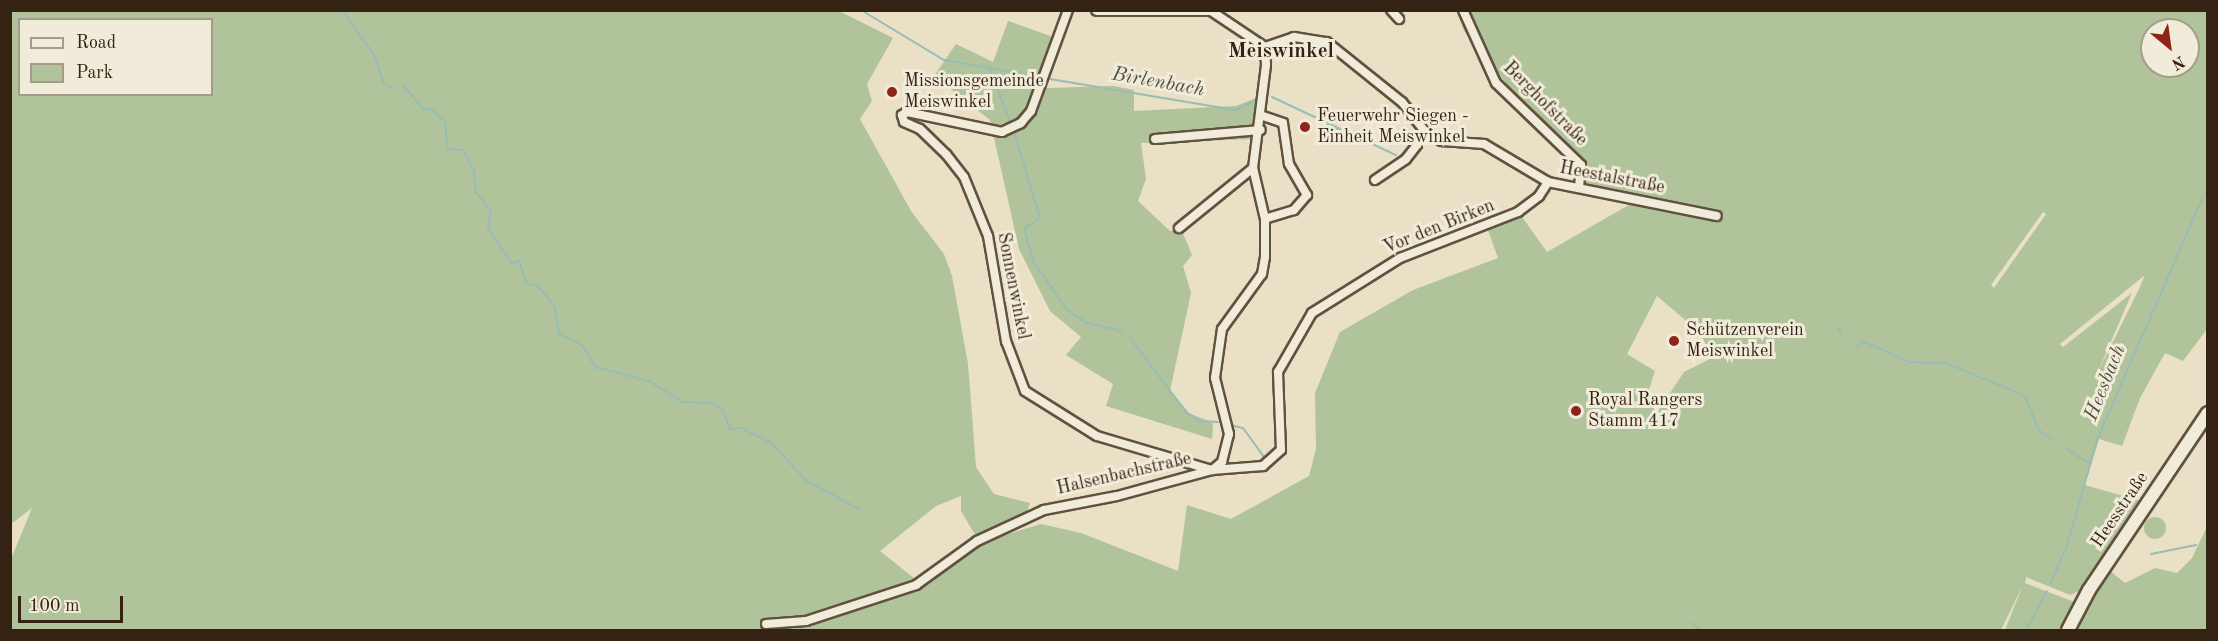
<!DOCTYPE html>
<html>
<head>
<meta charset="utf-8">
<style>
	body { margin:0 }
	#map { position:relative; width:2218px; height:641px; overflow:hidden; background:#e9e0c6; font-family:"Old Standard TT",serif }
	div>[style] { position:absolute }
	.green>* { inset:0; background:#b0c39a }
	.round { border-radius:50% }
	.stream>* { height:2px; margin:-1px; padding:0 1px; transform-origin:1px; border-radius:1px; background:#97bdb6 }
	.roads { filter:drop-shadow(2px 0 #61523f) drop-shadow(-2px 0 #61523f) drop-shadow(0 2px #61523f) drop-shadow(0 -2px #61523f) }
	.minor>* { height:8px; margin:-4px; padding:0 4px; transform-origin:4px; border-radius:4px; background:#f1ebda }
	.tertiary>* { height:10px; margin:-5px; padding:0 5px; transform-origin:5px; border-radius:5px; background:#f1ebda }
	.secondary>* { height:12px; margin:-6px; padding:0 6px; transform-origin:6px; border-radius:6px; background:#f1ebda }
	.dots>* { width:16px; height:16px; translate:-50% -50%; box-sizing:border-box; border:3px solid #f1ebda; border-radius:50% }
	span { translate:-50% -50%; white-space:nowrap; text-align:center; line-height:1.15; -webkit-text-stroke:6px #f1ebda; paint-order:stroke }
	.poi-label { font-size:18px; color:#342212 }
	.left { translate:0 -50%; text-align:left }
	.street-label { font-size:18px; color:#342212 }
	.water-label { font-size:20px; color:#525043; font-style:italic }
	.quarter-label { font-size:21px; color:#342212; font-weight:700 }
	.frame { position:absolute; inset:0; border:12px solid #342212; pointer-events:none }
	.legend { position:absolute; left:18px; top:18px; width:195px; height:78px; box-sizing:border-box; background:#f1ebda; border:2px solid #a59b8a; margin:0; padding:8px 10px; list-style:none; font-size:18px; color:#342212 }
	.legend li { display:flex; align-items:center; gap:12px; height:30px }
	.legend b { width:30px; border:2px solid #a59b8a }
	.north { position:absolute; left:2140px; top:18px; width:60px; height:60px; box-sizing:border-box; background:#f1ebda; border:2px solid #a59b8a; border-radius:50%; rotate:151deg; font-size:16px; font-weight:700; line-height:24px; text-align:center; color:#342212 }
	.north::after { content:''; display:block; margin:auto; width:21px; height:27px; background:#8f2418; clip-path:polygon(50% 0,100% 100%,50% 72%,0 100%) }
	.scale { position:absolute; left:18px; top:596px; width:105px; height:27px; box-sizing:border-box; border:3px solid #342212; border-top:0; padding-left:8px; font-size:18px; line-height:21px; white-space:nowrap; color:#342212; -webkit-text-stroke:4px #f1ebda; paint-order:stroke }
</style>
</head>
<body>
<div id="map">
	<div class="green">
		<div style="clip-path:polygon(evenodd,837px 10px,893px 38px,867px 84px,872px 101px,860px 119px,911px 211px,944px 254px,952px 276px,968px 364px,976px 467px,994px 494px,1030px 503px,1027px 512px,977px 538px,961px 511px,961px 496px,936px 506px,880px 551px,915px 579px,923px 578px,961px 548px,1041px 524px,1081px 533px,1178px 571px,1187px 505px,1231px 519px,1309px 476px,1316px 449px,1315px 393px,1340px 332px,1413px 290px,1498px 258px,1488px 230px,1520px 214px,1547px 252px,1634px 202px,1574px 184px,1577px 171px,1464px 31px,1457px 11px,2207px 11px,2207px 329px,2183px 361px,2165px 353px,2140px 398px,2122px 446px,2099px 439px,2085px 485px,2144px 502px,2084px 589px,2070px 595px,2026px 577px,2025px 583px,2077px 603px,2064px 630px,2005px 630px,2023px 585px,2001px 630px,11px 630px,11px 559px,32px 508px,11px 524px,10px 11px,837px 10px,20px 20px,212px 20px,212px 94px,20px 94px,20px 20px,837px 10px,2152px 30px,2188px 30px,2188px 66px,2152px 66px,2152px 30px,837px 10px,2043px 212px,2046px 214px,1994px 288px,1991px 285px,2043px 212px,837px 10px,2145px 275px,2139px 289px,2096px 376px,2132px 293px,2063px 347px,2060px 344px,2145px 275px,837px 10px,1657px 296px,1697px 330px,1714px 357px,1684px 372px,1658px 411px,1645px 402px,1655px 371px,1627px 354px,1657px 296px)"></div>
		<div style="clip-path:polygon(1008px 21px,1053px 37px,1047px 88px,1113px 86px,1134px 90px,1134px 111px,1236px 106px,1259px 97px,1255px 139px,1141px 143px,1146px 179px,1138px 201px,1170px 231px,1182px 231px,1192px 255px,1183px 266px,1191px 293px,1170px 391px,1189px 413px,1213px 423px,1212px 439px,1106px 406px,1113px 384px,1066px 355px,1081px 337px,1050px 311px,1019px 249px,990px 120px,934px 76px,956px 44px,993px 62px)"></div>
		<div style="clip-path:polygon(1327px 122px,1349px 133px,1347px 145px,1321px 141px)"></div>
		<div class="round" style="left:2144px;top:517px;width:22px;height:22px"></div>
		<div style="clip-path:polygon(2207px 527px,2207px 630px,2076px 630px,2091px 594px,2110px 571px,2125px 583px,2155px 568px,2177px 573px,2192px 558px)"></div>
	</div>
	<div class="stream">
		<div style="left:342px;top:10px;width:55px;rotate:54.6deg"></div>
		<div style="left:374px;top:55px;width:31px;rotate:71deg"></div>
		<div style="left:384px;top:84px;width:11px;rotate:22deg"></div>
		<div style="left:861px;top:10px;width:97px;rotate:31.1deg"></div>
		<div style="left:944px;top:60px;width:97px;rotate:10deg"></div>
		<div style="left:990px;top:69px;width:57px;rotate:69.3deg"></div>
		<div style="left:1050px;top:79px;width:189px;rotate:9.5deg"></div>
		<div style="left:1236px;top:110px;width:25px;rotate:-27deg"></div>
		<div style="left:403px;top:85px;width:33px;rotate:50deg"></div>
		<div style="left:424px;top:110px;width:7px;rotate:-8deg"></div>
		<div style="left:431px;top:109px;width:19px;rotate:43deg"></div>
		<div style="left:445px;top:122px;width:27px;rotate:84deg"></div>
		<div style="left:448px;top:149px;width:15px;rotate:4deg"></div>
		<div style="left:463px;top:150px;width:24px;rotate:62deg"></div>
		<div style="left:474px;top:171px;width:21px;rotate:85deg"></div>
		<div style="left:476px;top:192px;width:24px;rotate:52deg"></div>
		<div style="left:491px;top:211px;width:18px;rotate:99deg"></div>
		<div style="left:488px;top:229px;width:42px;rotate:54.8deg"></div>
		<div style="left:512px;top:263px;width:7px;rotate:-16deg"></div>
		<div style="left:519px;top:261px;width:24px;rotate:71deg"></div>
		<div style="left:527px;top:284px;width:10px;rotate:6deg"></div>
		<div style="left:537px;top:285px;width:26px;rotate:50deg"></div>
		<div style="left:554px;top:305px;width:29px;rotate:80deg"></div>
		<div style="left:559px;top:334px;width:25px;rotate:26deg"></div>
		<div style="left:582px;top:345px;width:26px;rotate:59deg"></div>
		<div style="left:595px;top:367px;width:56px;rotate:14.5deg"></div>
		<div style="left:649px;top:381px;width:39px;rotate:32deg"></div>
		<div style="left:682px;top:402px;width:30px;rotate:2deg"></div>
		<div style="left:712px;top:403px;width:13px;rotate:32deg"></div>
		<div style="left:723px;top:410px;width:20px;rotate:70deg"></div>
		<div style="left:730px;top:429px;width:11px;rotate:-5deg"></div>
		<div style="left:741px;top:428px;width:32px;rotate:26deg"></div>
		<div style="left:770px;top:442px;width:54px;rotate:46.5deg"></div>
		<div style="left:807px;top:481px;width:59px;rotate:28.3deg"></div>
		<div style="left:1272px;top:97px;width:137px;rotate:25.1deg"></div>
		<div style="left:1014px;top:132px;width:90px;rotate:73.2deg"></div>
		<div style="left:1040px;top:218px;width:19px;rotate:145deg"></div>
		<div style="left:1024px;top:229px;width:33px;rotate:74deg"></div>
		<div style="left:1033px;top:261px;width:60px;rotate:55.2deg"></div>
		<div style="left:1067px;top:310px;width:24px;rotate:33deg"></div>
		<div style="left:1087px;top:323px;width:36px;rotate:13deg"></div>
		<div style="left:1838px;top:327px;width:8px;rotate:67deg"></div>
		<div style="left:1130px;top:338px;width:94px;rotate:52.8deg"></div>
		<div style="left:1187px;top:413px;width:15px;rotate:32deg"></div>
		<div style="left:1200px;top:421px;width:18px;rotate:3deg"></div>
		<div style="left:1855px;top:348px;width:12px;rotate:-31deg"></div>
		<div style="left:1865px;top:342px;width:48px;rotate:24.4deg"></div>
		<div style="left:1909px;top:362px;width:37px;rotate:2deg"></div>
		<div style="left:1946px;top:363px;width:86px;rotate:22.7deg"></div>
		<div style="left:2025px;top:396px;width:37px;rotate:68deg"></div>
		<div style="left:2039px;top:430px;width:17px;rotate:36deg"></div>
		<div style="left:1230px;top:425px;width:13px;rotate:13deg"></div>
		<div style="left:1243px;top:428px;width:39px;rotate:54deg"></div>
		<div style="left:2067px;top:449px;width:27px;rotate:33deg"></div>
		<div style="left:2151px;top:554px;width:46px;rotate:-11.3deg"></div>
		<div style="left:2051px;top:582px;width:36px;rotate:-66deg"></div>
		<div style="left:2066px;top:549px;width:113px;rotate:-74.1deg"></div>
		<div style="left:2097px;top:440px;width:263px;rotate:-66.5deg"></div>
		<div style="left:1693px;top:623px;width:10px;rotate:45deg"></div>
		<div style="left:2026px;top:630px;width:44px;rotate:-61.7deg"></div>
	</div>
	<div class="roads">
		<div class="minor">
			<div style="left:1068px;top:10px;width:108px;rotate:110.1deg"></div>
			<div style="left:1031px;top:111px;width:16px;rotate:130deg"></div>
			<div style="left:1021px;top:123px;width:21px;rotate:155deg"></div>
			<div style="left:1002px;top:132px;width:97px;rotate:-168.1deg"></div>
			<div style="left:907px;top:112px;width:6px;rotate:149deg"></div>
			<div style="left:902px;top:115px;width:7px;rotate:74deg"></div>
			<div style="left:904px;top:122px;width:17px;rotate:24deg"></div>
			<div style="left:920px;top:129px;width:36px;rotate:44deg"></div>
			<div style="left:946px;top:154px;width:29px;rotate:52deg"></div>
			<div style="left:964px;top:177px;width:64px;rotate:67.9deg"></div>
			<div style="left:988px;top:236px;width:107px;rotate:80.3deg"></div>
			<div style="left:1006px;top:341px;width:53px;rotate:69.2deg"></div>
			<div style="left:1025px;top:391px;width:85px;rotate:32deg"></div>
			<div style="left:1097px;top:436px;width:120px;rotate:16.5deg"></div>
			<div style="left:1212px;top:470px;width:51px;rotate:-4.5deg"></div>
			<div style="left:1263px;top:466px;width:24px;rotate:-42deg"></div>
			<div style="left:1281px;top:450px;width:78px;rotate:-92.2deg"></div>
			<div style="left:1278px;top:372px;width:68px;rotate:-60deg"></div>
			<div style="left:1312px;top:313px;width:104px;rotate:-32deg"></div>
			<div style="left:1400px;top:258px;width:127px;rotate:-21.3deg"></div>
			<div style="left:1518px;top:212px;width:26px;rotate:-37deg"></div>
			<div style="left:1539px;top:196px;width:17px;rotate:-57deg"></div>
			<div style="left:1391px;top:10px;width:12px;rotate:48deg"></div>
			<div style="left:1463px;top:10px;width:80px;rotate:65.7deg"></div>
			<div style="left:1496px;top:83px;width:118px;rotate:44deg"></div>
			<div style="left:1581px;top:165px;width:23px;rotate:95deg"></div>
			<div style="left:1265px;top:47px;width:31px;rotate:-19deg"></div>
			<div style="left:1294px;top:37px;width:33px;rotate:9deg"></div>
			<div style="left:1327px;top:42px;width:96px;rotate:38.7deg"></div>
			<div style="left:1402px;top:102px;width:39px;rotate:52deg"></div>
			<div style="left:1426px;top:133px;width:18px;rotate:27deg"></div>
			<div style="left:1442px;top:141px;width:42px;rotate:4.1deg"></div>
			<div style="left:1484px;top:144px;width:74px;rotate:30.7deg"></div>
			<div style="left:1548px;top:182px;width:172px;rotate:11.4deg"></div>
			<div style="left:1263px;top:116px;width:21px;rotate:19deg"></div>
			<div style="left:1283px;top:123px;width:41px;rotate:81.7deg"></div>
			<div style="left:1289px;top:164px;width:36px;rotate:60deg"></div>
			<div style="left:1307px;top:195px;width:20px;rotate:131deg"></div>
			<div style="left:1294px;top:210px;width:30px;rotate:163deg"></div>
			<div style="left:1155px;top:139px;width:106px;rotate:-4.9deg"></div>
			<div style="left:1375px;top:180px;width:37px;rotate:-34deg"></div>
			<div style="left:1406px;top:159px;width:33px;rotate:-52deg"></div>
			<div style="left:1179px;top:228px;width:95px;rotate:-39deg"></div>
			<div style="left:766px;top:624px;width:40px;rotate:-4.3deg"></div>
			<div style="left:806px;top:621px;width:116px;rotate:-18.1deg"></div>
			<div style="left:916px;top:585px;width:75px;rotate:-35.8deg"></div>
			<div style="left:977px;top:541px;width:74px;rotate:-24.8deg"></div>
			<div style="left:1044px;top:510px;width:74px;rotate:-10.9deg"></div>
			<div style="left:1117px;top:496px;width:98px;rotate:-15.3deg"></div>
			<div style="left:1212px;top:470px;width:13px;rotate:-39deg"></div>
			<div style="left:1222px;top:462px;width:29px;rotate:-76deg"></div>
			<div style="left:1229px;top:434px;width:58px;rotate:-104deg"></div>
			<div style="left:1215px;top:378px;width:49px;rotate:-81.9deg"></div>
			<div style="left:1222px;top:329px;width:68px;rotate:-54deg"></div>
			<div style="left:1262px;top:274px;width:17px;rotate:-80deg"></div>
			<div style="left:1265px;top:257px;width:38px;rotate:-90deg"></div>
			<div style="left:1265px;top:219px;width:52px;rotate:-103.2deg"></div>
			<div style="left:1253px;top:168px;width:104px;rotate:-82.8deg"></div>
			<div style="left:1266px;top:65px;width:18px;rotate:-93deg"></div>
			<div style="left:1265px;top:47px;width:65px;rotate:-146.3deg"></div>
		</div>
		<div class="tertiary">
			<div style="left:1097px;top:10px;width:114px"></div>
		</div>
		<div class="secondary">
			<div style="left:2068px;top:630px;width:45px;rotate:-62.3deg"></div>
			<div style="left:2089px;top:590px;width:213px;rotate:-56.1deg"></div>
		</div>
	</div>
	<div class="dots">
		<div style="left:892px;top:92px;background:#8f2418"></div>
		<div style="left:1305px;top:127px;background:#8f2418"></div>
		<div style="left:1674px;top:341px;background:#8f2418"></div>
		<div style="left:1576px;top:411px;background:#8f2418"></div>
	</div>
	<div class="poi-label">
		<span class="left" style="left:904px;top:92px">Missionsgemeinde<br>Meiswinkel</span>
		<span class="left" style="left:1317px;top:127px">Feuerwehr Siegen -<br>Einheit Meiswinkel</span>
		<span class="left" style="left:1686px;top:341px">Schützenverein<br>Meiswinkel</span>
		<span class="left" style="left:1588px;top:411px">Royal Rangers<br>Stamm 417</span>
	</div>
	<div class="street-label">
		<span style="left:1545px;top:104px;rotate:45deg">Berghofstraße</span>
		<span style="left:1612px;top:178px;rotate:11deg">Heestalstraße</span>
		<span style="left:1439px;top:227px;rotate:-22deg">Vor den Birken</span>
		<span style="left:1013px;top:286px;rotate:79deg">Sonnenwinkel</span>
		<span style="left:1124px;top:474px;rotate:-13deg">Halsenbachstraße</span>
		<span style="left:2120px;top:510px;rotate:-56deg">Heesstraße</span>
	</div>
	<div class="water-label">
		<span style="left:1158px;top:83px;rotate:10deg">Birlenbach</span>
		<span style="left:2106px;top:383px;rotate:-68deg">Heesbach</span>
	</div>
	<div class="quarter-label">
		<span style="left:1281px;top:52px">Meiswinkel</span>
	</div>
	<div class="frame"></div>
	<ul class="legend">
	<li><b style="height:8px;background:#f1ebda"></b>Road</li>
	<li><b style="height:16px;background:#b0c39a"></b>Park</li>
	</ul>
	<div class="north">N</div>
	<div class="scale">100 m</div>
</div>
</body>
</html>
